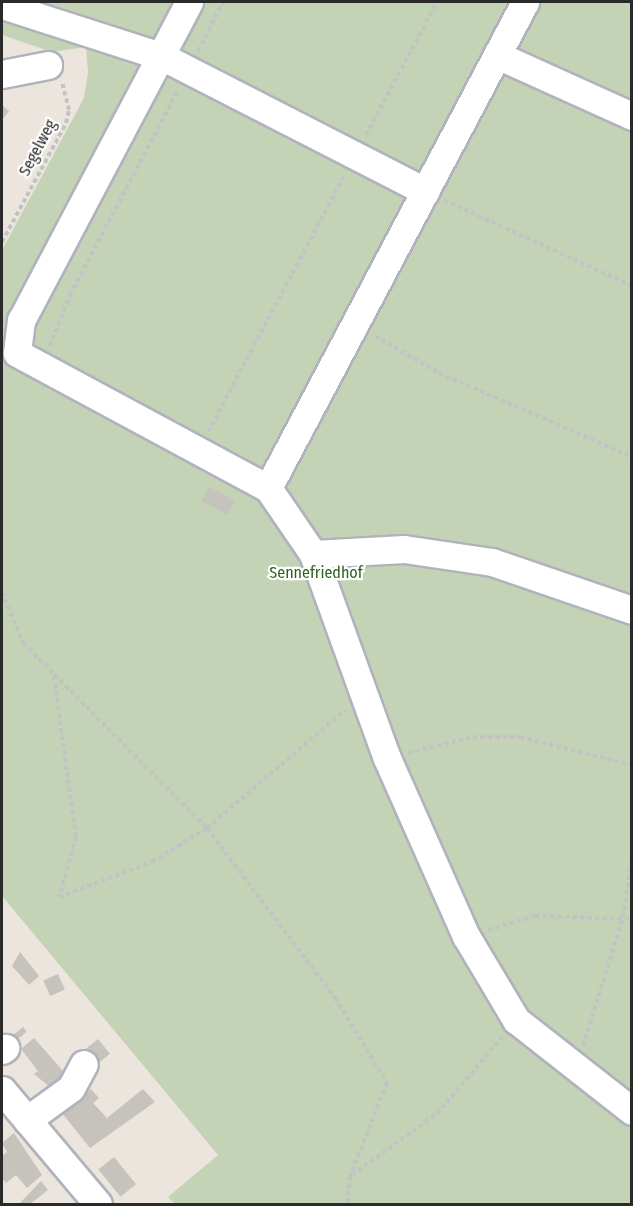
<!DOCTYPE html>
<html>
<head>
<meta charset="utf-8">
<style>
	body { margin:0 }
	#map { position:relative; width:633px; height:1206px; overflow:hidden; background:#ebe5dd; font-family:"Fira Sans Condensed",sans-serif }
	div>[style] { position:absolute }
	.cemetery>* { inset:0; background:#c4d3b5 }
	.building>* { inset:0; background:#c6c2bc; transform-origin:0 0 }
	.path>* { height:4px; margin-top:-2px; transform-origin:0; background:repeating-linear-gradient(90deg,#c3c3c3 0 4.5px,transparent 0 7.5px) }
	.roads { filter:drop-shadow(2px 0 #b0b3bc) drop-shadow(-2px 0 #b0b3bc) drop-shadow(0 2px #b0b3bc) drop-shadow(0 -2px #b0b3bc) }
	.minor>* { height:27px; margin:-13.5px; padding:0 13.5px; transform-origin:13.5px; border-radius:13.5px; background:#fff }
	span { translate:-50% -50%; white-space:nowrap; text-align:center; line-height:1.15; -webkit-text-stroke:4.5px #fff; paint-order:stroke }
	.street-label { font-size:16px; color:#2a2a2a }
	.park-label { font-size:16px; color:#2d611f }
	.frame { position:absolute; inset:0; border:3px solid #2a2a2a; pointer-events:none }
</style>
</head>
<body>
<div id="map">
	<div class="cemetery">
		<div style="clip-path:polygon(2px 2px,631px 2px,631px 1204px,175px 1204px,168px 1197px,218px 1155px,2px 896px,2px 250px,84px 98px,88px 72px,86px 47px,52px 52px,2px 35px)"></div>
	</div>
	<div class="building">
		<div style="clip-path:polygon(2px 105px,9px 111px,2px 120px)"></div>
		<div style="left:209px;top:487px;width:29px;height:16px;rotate:27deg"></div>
		<div style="clip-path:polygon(20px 952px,39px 976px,29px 985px,12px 966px)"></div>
		<div style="left:58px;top:974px;width:17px;height:16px;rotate:66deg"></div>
		<div style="left:23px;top:1027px;width:6px;height:15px;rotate:51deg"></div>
		<div style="clip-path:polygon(34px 1038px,71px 1080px,56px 1092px,34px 1074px,38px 1071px,21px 1049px)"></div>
		<div style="left:98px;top:1039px;width:19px;height:16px;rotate:51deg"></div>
		<div style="clip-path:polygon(91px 1089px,99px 1098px,93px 1103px,107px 1118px,143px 1089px,155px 1102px,90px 1148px,62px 1113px)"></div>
		<div style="clip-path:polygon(14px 1133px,42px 1175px,27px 1188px,16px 1175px,6px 1183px,2px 1178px,2px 1156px,7px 1152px,2px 1143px)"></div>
		<div style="left:114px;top:1157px;width:35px;height:20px;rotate:51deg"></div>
		<div style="clip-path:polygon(41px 1181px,48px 1190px,30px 1204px,19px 1204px)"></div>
	</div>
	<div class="path">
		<div style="left:198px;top:51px;width:55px;rotate:-63deg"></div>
		<div style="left:366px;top:135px;width:151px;rotate:-61.9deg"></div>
		<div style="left:444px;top:200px;width:207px;rotate:24.6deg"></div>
		<div style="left:2px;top:242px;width:135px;rotate:-61.7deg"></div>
		<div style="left:66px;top:123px;width:13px;rotate:-77deg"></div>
		<div style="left:69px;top:110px;width:29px;rotate:-104deg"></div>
		<div style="left:375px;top:336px;width:74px;rotate:30deg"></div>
		<div style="left:439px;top:373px;width:210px;rotate:23.5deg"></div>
		<div style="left:50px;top:346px;width:55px;rotate:-68.6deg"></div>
		<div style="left:70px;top:295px;width:232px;rotate:-62.2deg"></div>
		<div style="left:208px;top:432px;width:292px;rotate:-62deg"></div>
		<div style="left:2px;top:592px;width:55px;rotate:67.6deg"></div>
		<div style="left:23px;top:643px;width:261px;rotate:45.2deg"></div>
		<div style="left:207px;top:828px;width:213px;rotate:53deg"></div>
		<div style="left:335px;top:998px;width:100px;rotate:58.5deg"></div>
		<div style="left:387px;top:1083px;width:100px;rotate:111.7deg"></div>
		<div style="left:350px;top:1176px;width:28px;rotate:96deg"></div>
		<div style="left:54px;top:676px;width:162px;rotate:82.2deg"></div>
		<div style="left:76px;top:837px;width:62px;rotate:105.8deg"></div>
		<div style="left:59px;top:897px;width:99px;rotate:-20.6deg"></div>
		<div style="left:152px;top:862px;width:65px;rotate:-31.7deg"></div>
		<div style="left:207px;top:828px;width:182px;rotate:-40.5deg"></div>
		<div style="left:408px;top:753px;width:67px;rotate:-13.8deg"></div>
		<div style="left:473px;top:737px;width:47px"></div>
		<div style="left:520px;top:737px;width:115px;rotate:14deg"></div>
		<div style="left:488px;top:930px;width:49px;rotate:-16.6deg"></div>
		<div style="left:535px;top:916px;width:97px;rotate:1.8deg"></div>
		<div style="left:583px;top:1046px;width:135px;rotate:-72.8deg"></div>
		<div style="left:623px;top:917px;width:60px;rotate:-81.3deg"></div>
		<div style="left:352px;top:1175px;width:105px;rotate:-35.7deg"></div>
		<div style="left:437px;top:1114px;width:101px;rotate:-49.8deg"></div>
	</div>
	<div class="roads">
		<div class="minor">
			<div style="left:189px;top:2px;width:360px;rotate:117.8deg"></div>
			<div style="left:21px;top:320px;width:33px;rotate:97deg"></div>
			<div style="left:17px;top:353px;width:285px;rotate:28.3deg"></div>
			<div style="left:268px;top:488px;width:80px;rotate:55.7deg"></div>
			<div style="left:313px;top:554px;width:217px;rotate:70.1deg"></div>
			<div style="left:387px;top:758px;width:195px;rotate:66.1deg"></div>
			<div style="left:466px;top:936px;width:98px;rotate:59.2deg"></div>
			<div style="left:516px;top:1020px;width:147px;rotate:38.1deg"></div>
			<div style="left:2px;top:5px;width:167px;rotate:17.8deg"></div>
			<div style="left:161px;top:56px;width:297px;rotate:27.1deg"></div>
			<div style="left:497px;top:55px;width:148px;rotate:24.3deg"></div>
			<div style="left:2px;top:74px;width:47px;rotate:-11.1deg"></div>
			<div style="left:268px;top:488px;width:550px;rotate:-62.13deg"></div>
			<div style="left:313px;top:554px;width:91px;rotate:-3.1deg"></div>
			<div style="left:404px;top:549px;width:89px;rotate:8.4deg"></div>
			<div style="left:492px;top:562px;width:148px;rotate:18.9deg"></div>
			<div style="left:2px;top:1050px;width:4px;rotate:-34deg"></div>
			<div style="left:2px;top:1090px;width:149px;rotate:49.9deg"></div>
			<div style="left:27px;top:1120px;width:54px;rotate:-36deg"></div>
			<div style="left:71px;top:1088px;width:27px;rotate:-62deg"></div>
		</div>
	</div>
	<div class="street-label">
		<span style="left:38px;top:148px;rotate:-62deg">Segelweg</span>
	</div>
	<div class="park-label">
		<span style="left:316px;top:573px">Sennefriedhof</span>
	</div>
	<div class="frame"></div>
</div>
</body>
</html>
